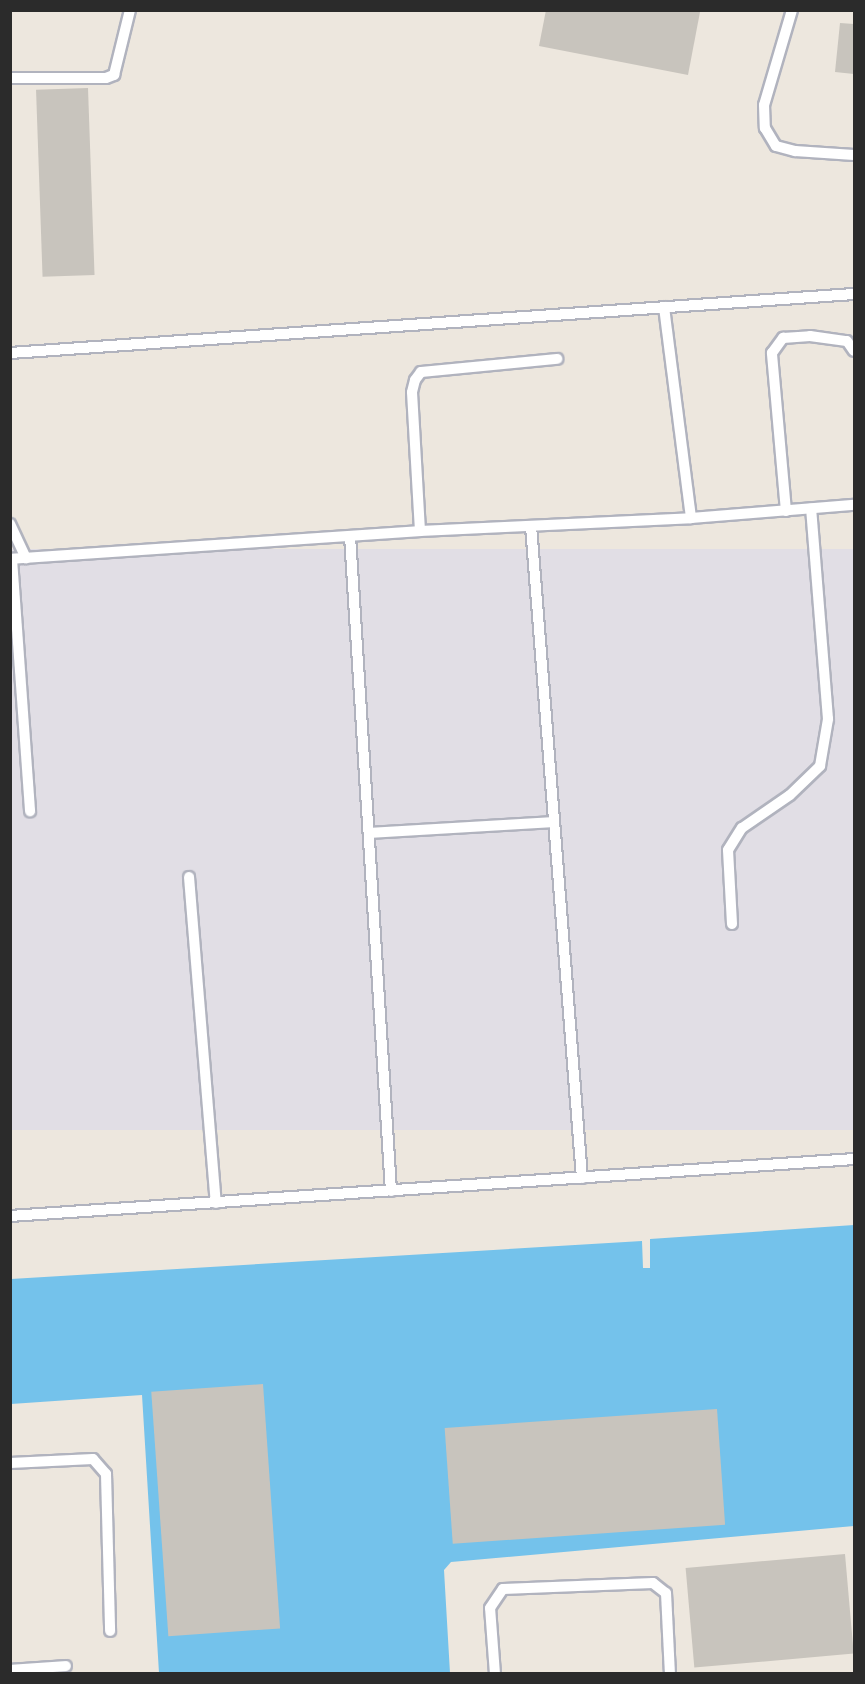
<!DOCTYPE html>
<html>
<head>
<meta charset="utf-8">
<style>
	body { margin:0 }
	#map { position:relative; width:865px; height:1684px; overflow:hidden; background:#ede7de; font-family:"Fira Sans Condensed",sans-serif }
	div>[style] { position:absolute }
	.industrial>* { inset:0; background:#e1dee5; transform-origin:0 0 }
	.water>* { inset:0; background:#74c2eb }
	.building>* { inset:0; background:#c8c4bd; transform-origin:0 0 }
	.roads { filter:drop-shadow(2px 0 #b1b3be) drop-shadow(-2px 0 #b1b3be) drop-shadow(0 2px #b1b3be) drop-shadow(0 -2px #b1b3be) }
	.service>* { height:10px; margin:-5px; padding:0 5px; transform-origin:5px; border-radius:5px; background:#fff }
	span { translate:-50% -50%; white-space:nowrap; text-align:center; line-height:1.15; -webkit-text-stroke:5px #fff; paint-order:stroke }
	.frame { position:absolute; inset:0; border:12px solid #2b2b2b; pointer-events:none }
</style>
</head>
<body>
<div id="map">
	<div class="industrial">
		<div style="left:854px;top:549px;width:581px;height:846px;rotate:90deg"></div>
	</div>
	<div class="water">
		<div style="clip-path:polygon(854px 1225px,854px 1526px,451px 1562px,444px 1570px,450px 1673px,159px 1673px,142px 1395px,11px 1404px,11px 1279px,642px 1241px,643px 1268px,650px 1268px,650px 1239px)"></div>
	</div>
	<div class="building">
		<div style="clip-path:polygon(546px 10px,700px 12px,688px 75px,539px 46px)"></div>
		<div style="clip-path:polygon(840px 23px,854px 24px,854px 74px,835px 72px)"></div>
		<div style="left:88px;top:88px;width:187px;height:52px;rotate:88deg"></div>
		<div style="left:263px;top:1384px;width:245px;height:112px;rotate:86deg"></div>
		<div style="left:717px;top:1409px;width:116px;height:273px;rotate:86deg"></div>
		<div style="left:845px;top:1554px;width:100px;height:160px;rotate:85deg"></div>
	</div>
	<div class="roads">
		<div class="service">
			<div style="left:792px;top:10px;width:99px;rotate:106.4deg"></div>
			<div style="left:764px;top:105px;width:23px;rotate:88deg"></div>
			<div style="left:765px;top:128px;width:21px;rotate:59deg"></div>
			<div style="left:776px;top:146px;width:20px;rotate:15deg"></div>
			<div style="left:795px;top:151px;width:59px;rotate:3.9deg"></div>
			<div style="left:10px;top:78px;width:96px"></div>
			<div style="left:106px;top:78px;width:9px;rotate:-21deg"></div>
			<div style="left:114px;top:75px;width:67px;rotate:-76.2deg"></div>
			<div style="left:664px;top:307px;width:213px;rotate:82.7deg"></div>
			<div style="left:10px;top:353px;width:846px;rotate:-4deg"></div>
			<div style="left:786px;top:511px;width:159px;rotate:-95.1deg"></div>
			<div style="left:772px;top:353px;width:19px;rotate:-54deg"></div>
			<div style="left:783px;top:338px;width:27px;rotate:-4deg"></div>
			<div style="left:810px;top:336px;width:37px;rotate:8deg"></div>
			<div style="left:847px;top:341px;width:12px;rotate:55deg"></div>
			<div style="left:10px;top:524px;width:38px;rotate:65deg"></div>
			<div style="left:531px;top:526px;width:654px;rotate:85.53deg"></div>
			<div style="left:420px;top:531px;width:139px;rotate:-93.3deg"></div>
			<div style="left:412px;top:392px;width:12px;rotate:-76deg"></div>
			<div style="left:415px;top:380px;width:10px;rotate:-53deg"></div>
			<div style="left:421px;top:372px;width:137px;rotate:-5.5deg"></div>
			<div style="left:350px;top:536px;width:656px;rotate:86.42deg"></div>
			<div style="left:10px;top:559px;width:411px;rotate:-3.9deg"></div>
			<div style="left:420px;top:531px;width:271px;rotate:-2.7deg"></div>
			<div style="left:691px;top:518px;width:164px;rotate:-4.6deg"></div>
			<div style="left:12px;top:559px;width:253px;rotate:85.9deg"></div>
			<div style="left:369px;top:833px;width:185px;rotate:-3.4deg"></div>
			<div style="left:189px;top:877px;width:327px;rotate:85.3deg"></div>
			<div style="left:732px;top:924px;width:74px;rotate:-93.1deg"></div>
			<div style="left:728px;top:850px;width:26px;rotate:-58deg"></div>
			<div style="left:742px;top:828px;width:58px;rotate:-34.5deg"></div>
			<div style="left:790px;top:795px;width:42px;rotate:-44deg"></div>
			<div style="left:820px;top:766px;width:48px;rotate:-80.3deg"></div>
			<div style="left:828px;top:719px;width:211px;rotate:-94.6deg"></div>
			<div style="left:10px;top:1216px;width:846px;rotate:-3.86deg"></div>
			<div style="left:10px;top:1463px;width:83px;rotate:-2.8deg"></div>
			<div style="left:93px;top:1459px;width:20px;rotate:49deg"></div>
			<div style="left:106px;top:1474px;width:157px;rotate:88.5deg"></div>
			<div style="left:10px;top:1670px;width:56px;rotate:-4.1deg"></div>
			<div style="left:495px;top:1674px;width:66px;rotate:-94.3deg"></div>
			<div style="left:490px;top:1608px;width:23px;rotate:-56deg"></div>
			<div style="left:503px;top:1589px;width:150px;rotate:-2.3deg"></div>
			<div style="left:653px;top:1583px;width:16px;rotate:38deg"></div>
			<div style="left:666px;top:1593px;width:81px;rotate:87.2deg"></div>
		</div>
	</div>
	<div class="frame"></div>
</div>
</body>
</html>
